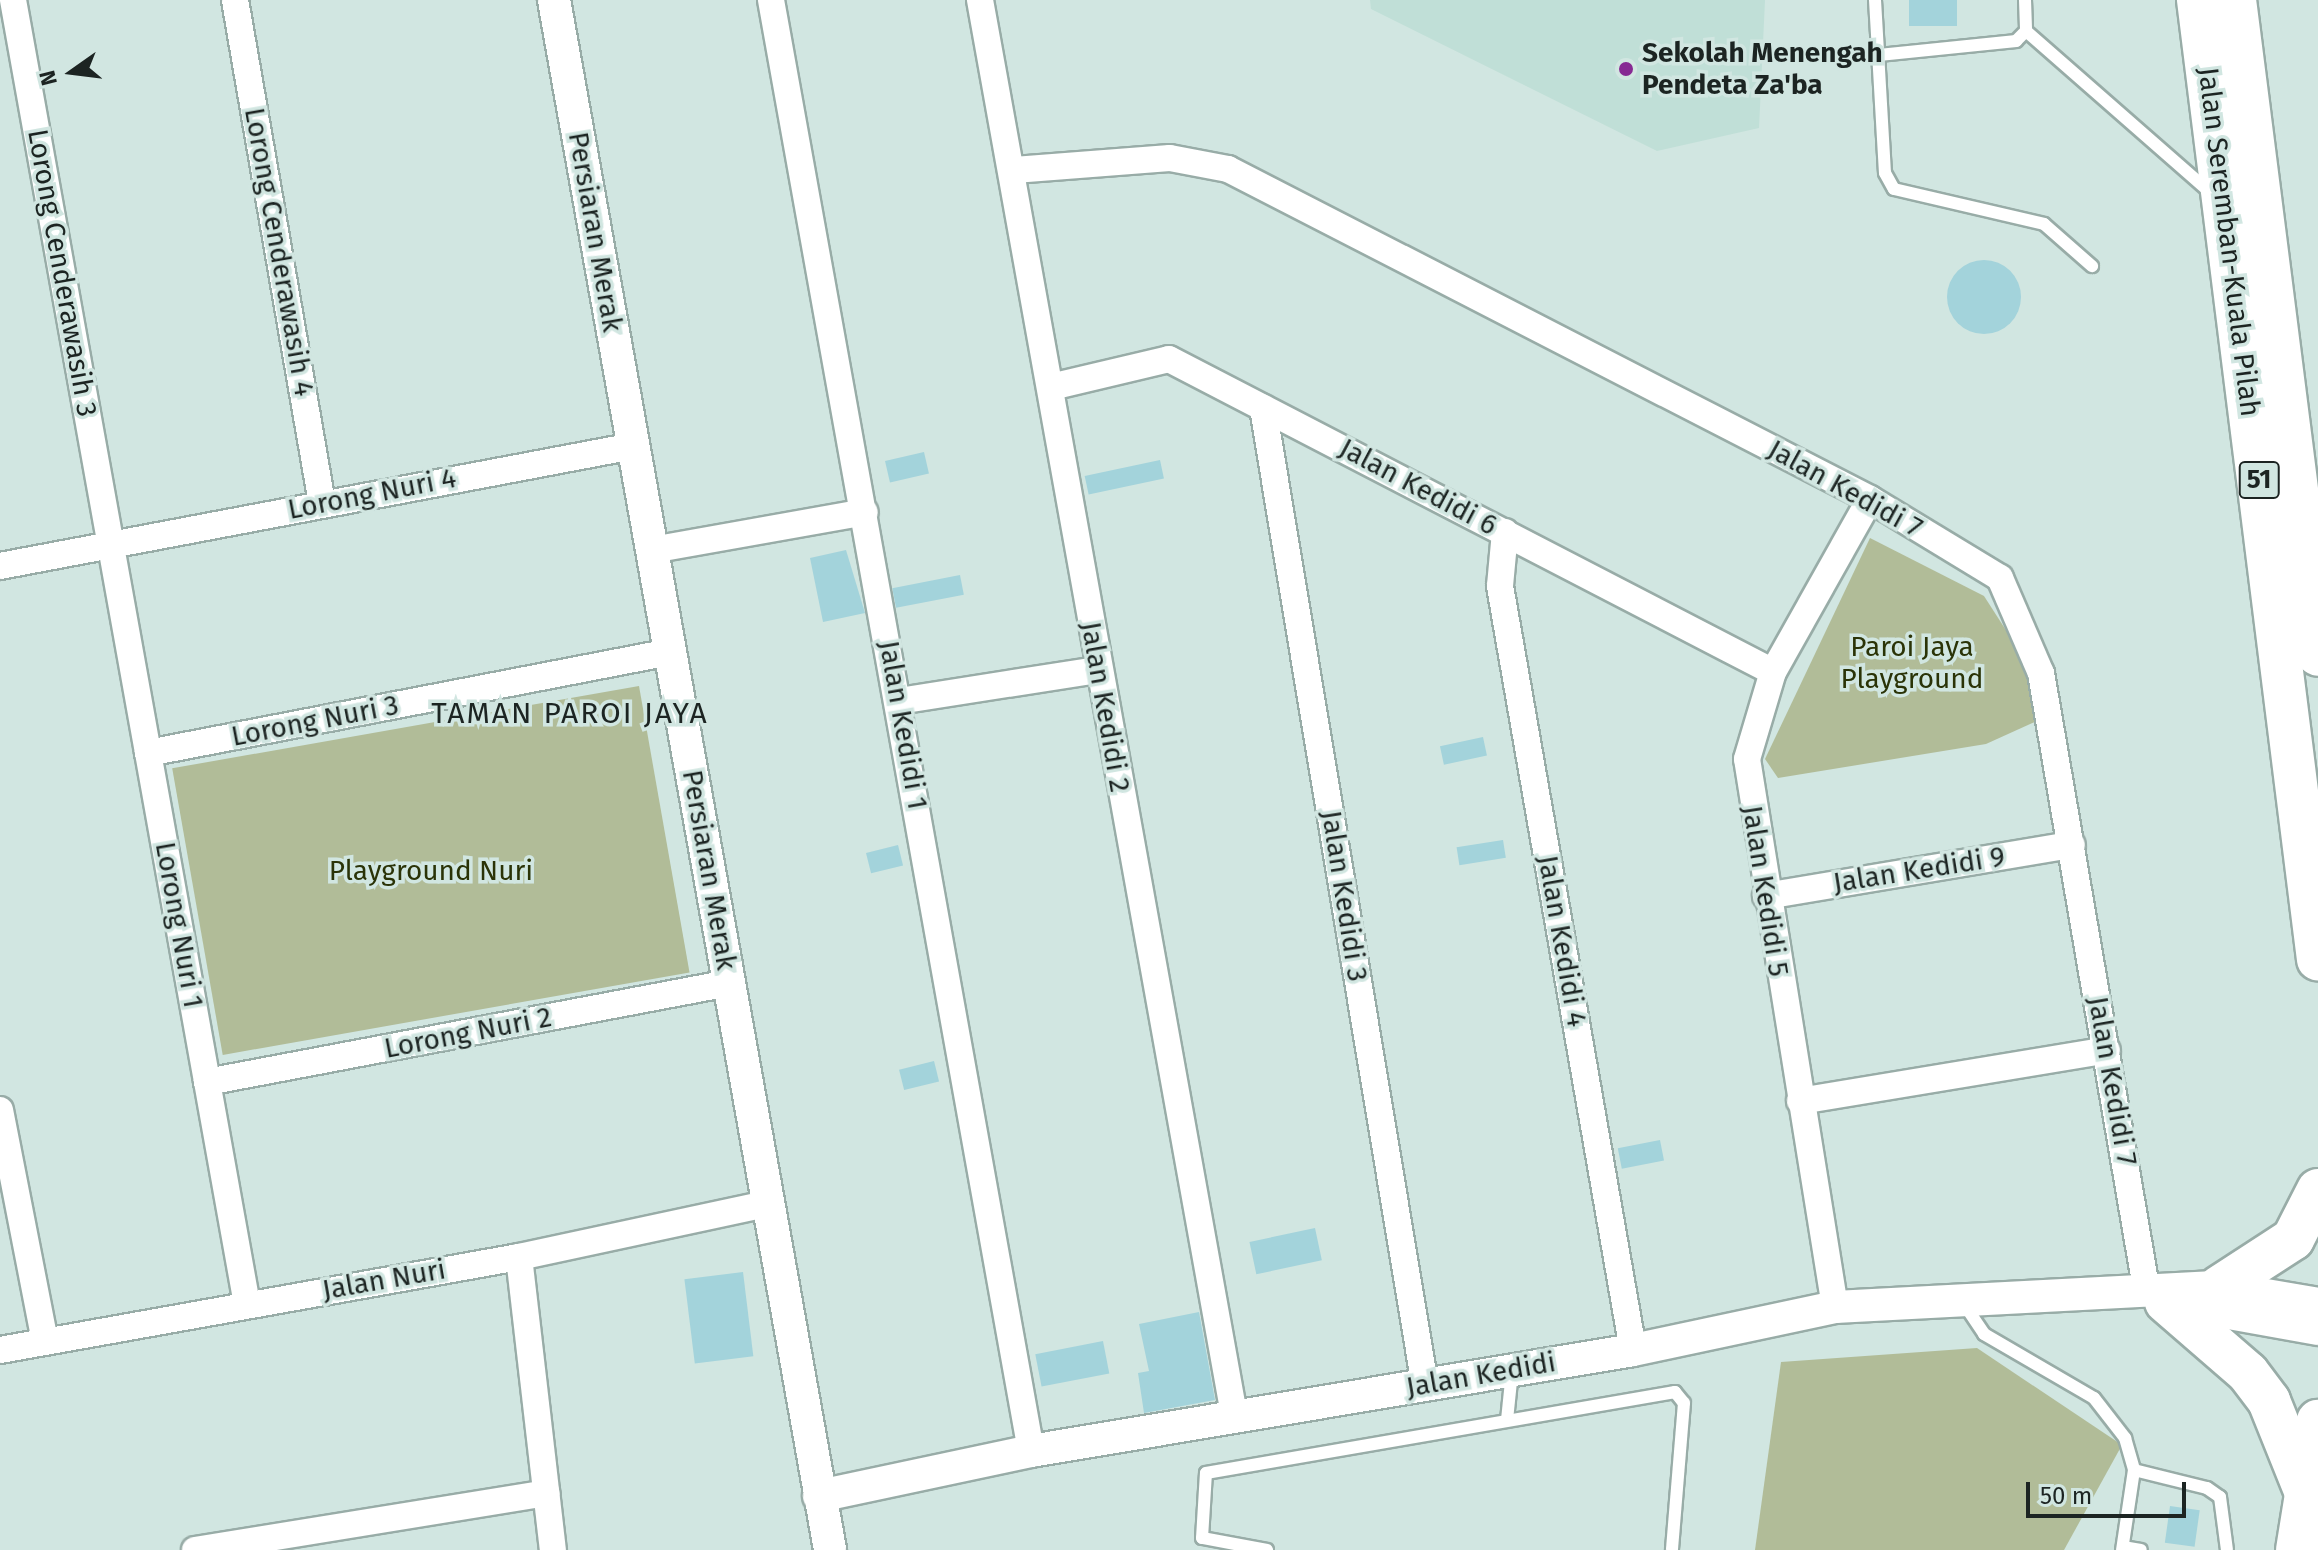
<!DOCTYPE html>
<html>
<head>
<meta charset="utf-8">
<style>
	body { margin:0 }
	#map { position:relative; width:2318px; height:1550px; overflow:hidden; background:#d1e6e1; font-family:"Fira Sans",sans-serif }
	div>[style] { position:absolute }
	.built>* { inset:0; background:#c0dfd7 }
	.green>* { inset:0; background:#b1bc98; transform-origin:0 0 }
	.building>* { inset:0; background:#a3d3db; transform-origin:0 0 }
	.round { border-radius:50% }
	.roads { filter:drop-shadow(2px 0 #98aca7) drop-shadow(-2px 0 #98aca7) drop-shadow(0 2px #98aca7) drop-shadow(0 -2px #98aca7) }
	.service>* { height:12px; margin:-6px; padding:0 6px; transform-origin:6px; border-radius:6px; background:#fff }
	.minor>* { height:26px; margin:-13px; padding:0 13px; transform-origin:13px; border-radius:13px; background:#fff }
	.tertiary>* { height:32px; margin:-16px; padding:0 16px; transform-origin:16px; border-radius:16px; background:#fff }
	.trunk>* { height:42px; margin:-21px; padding:0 21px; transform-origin:21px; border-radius:21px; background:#fff }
	.dots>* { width:22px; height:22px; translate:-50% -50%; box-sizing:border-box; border:4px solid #d1e6e1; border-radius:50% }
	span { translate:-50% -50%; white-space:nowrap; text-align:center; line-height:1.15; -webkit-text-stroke:7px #d1e6e1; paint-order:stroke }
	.shield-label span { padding:2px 6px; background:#d1e6e1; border:2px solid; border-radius:6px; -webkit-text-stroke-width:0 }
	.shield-label { font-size:26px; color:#1c2422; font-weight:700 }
	.poi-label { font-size:28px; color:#1c2422; font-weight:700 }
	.left { translate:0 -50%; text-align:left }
	.street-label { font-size:28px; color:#1c2422 }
	.park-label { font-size:28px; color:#2a3307 }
	.neighbourhood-label { font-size:30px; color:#1c2422; letter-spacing:2px }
	.north { position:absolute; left:32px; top:32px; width:80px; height:80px; -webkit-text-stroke:6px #d1e6e1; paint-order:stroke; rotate:256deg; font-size:22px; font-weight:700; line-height:32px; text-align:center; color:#1c2422 }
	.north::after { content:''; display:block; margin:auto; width:28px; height:36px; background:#1c2422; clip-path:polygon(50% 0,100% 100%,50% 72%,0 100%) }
	.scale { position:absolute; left:2026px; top:1482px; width:160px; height:36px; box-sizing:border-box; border:4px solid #1c2422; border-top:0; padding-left:10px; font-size:24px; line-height:28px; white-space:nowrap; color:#1c2422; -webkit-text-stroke:6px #d1e6e1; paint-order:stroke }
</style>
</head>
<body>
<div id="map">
	<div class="built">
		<div style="clip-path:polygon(1370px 0,1765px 0,1759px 128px,1657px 151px,1371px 9px)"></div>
	</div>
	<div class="green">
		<div style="clip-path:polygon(1870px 538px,1984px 596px,2020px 652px,2039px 720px,1986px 744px,1778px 778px,1765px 759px)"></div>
		<div style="left:639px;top:686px;width:291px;height:474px;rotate:80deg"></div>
		<div style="clip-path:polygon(1977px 1348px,2122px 1445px,2064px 1550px,1755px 1550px,1781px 1362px)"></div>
	</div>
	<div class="building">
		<div style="left:1909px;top:0;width:48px;height:26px"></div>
		<div class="round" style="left:1947px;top:260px;width:74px;height:74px"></div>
		<div style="left:924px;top:452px;width:22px;height:40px;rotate:77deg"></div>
		<div style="left:1160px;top:460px;width:19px;height:77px;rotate:78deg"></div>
		<div style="clip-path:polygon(846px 550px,865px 613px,823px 622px,810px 558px)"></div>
		<div style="left:960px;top:575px;width:20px;height:69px;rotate:79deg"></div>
		<div style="left:1483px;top:737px;width:19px;height:44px;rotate:78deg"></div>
		<div style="left:1503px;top:840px;width:18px;height:47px;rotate:81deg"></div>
		<div style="left:898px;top:845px;width:21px;height:33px;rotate:76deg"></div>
		<div style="left:934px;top:1061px;width:21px;height:36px;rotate:76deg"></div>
		<div style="left:1660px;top:1140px;width:21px;height:43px;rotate:79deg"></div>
		<div style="left:1315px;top:1228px;width:33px;height:67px;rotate:78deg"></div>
		<div style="left:743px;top:1272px;width:85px;height:59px;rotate:83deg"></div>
		<div style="clip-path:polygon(1199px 1312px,1215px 1400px,1144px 1413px,1138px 1373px,1149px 1371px,1139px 1324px)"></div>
		<div style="left:1103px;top:1341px;width:33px;height:69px;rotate:79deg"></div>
		<div style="left:2170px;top:1506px;width:30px;height:37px;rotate:8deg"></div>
	</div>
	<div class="roads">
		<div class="service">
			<div style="left:1875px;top:0;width:173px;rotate:86.7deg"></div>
			<div style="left:1885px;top:173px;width:18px;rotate:61deg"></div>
			<div style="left:1894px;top:189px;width:154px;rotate:13.1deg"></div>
			<div style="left:2044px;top:224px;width:64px;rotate:41.2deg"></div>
			<div style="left:2025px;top:0;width:31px;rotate:88deg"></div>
			<div style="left:2026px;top:31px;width:247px;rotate:41.2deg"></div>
			<div style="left:1879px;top:55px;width:138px;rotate:-5.8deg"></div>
			<div style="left:2016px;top:41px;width:14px;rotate:-45deg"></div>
			<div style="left:1964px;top:1304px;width:36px;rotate:56deg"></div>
			<div style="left:1984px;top:1334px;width:127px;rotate:30.2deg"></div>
			<div style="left:2094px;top:1398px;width:51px;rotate:52.2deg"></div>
			<div style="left:2125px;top:1438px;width:33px;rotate:74deg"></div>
			<div style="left:2134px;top:1470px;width:81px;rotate:98.5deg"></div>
			<div style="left:1507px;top:1420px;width:48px;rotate:-84.1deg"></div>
			<div style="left:2134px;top:1470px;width:75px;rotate:13.9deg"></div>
			<div style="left:2207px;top:1488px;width:16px;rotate:35deg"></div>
			<div style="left:2220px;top:1497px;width:53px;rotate:82.5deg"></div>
			<div style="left:2123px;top:1547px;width:18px;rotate:9deg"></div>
			<div style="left:1267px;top:1550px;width:66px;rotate:-169.5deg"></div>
			<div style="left:1202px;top:1538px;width:65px;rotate:-86.5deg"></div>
			<div style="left:1206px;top:1473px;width:476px;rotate:-9.8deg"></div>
			<div style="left:1675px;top:1392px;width:14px;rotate:51deg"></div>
			<div style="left:1684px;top:1403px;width:147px;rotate:94.7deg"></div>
		</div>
		<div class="minor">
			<div style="left:13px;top:0;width:1325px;rotate:79.83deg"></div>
			<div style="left:235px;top:0;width:510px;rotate:80.19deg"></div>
			<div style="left:771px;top:0;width:1474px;rotate:79.84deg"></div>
			<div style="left:980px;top:0;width:1437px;rotate:79.82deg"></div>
			<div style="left:1014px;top:170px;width:156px;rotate:-4.4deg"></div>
			<div style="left:1170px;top:158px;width:59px;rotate:10.7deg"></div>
			<div style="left:1228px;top:169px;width:722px;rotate:27.2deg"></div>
			<div style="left:1870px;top:499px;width:152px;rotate:31.3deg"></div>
			<div style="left:2000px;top:578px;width:103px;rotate:66.7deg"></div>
			<div style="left:2041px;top:673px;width:629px;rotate:80.3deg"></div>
			<div style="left:1051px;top:387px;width:121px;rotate:-13.3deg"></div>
			<div style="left:1169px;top:359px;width:680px;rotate:27.39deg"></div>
			<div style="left:1263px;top:408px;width:990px;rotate:80.59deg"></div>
			<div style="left:1505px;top:532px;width:54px;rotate:95.3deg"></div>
			<div style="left:1500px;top:586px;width:775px;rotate:80.12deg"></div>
			<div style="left:652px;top:550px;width:216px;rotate:-10.1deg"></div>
			<div style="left:0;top:566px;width:644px;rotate:-10.73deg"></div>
			<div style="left:899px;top:701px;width:200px;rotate:-8.9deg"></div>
			<div style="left:148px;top:753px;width:532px;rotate:-10.95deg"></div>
			<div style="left:1766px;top:896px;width:310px;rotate:-9.5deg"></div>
			<div style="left:207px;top:1082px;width:531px;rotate:-10.74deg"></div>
			<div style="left:1800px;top:1101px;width:311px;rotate:-9.4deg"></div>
			<div style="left:0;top:1110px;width:235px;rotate:79deg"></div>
			<div style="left:519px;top:1257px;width:295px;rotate:83.4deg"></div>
			<div style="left:1835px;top:1307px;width:555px;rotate:-99.12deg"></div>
			<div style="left:1747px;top:759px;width:91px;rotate:-73.4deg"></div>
			<div style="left:1773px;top:672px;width:198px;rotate:-60.7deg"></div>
			<div style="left:0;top:1350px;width:527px;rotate:-10.16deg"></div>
			<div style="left:519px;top:1257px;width:254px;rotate:-12.1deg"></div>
			<div style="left:195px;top:1550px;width:356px;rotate:-9.2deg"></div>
		</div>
		<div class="tertiary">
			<div style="left:554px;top:0;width:1574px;rotate:79.9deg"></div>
			<div style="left:2168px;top:1302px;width:152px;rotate:10.2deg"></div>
			<div style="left:819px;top:1496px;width:217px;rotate:-12deg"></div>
			<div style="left:1031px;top:1451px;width:610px;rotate:-9.52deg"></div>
			<div style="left:1633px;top:1350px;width:207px;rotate:-12deg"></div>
			<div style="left:1835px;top:1307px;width:385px;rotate:-3deg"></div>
			<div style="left:2219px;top:1287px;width:100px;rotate:9.7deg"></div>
		</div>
		<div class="trunk">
			<div style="left:2198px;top:0;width:967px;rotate:82.87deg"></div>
			<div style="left:2235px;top:0;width:660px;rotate:82.78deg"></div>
			<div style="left:2219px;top:1287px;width:88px;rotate:-33deg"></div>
			<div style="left:2293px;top:1239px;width:55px;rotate:-63deg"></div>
			<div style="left:2166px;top:1302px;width:108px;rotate:40.9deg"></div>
			<div style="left:2248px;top:1373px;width:35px;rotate:53deg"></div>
			<div style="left:2269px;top:1401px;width:105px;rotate:68.1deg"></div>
			<div style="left:2297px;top:1550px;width:131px;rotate:-80.8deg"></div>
		</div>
	</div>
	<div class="dots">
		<div style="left:1626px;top:69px;background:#872993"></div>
	</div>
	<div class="shield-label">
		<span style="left:2259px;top:480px">51</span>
	</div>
	<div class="poi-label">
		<span class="left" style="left:1642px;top:69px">Sekolah Menengah<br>Pendeta Za'ba</span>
	</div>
	<div class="street-label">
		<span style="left:595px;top:232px;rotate:80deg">Persiaran Merak</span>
		<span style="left:2229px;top:242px;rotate:83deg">Jalan Seremban-Kuala Pilah</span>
		<span style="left:279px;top:252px;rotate:80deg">Lorong Cenderawasih 4</span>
		<span style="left:62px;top:273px;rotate:80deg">Lorong Cenderawasih 3</span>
		<span style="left:1418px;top:487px;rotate:28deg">Jalan Kedidi 6</span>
		<span style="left:1845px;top:489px;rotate:29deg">Jalan Kedidi 7</span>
		<span style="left:372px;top:494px;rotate:-11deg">Lorong Nuri 4</span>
		<span style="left:1105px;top:707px;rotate:80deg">Jalan Kedidi 2</span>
		<span style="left:315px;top:721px;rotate:-11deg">Lorong Nuri 3</span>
		<span style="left:903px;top:725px;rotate:80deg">Jalan Kedidi 1</span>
		<span style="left:709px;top:870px;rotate:80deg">Persiaran Merak</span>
		<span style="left:1919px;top:870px;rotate:-9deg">Jalan Kedidi 9</span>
		<span style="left:1765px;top:891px;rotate:81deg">Jalan Kedidi 5</span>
		<span style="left:1344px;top:896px;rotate:81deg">Jalan Kedidi 3</span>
		<span style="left:179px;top:925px;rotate:80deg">Lorong Nuri 1</span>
		<span style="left:1562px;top:941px;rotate:80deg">Jalan Kedidi 4</span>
		<span style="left:468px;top:1033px;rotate:-11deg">Lorong Nuri 2</span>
		<span style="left:2112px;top:1081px;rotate:80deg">Jalan Kedidi 7</span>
		<span style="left:384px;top:1280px;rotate:-10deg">Jalan Nuri</span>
		<span style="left:1481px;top:1375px;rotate:-10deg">Jalan Kedidi</span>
	</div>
	<div class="park-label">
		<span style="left:1912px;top:663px">Paroi Jaya<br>Playground</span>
		<span style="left:431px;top:871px">Playground Nuri</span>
	</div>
	<div class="neighbourhood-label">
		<span style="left:570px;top:713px">TAMAN PAROI JAYA</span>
	</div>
	<div class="north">N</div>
	<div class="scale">50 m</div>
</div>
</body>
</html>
